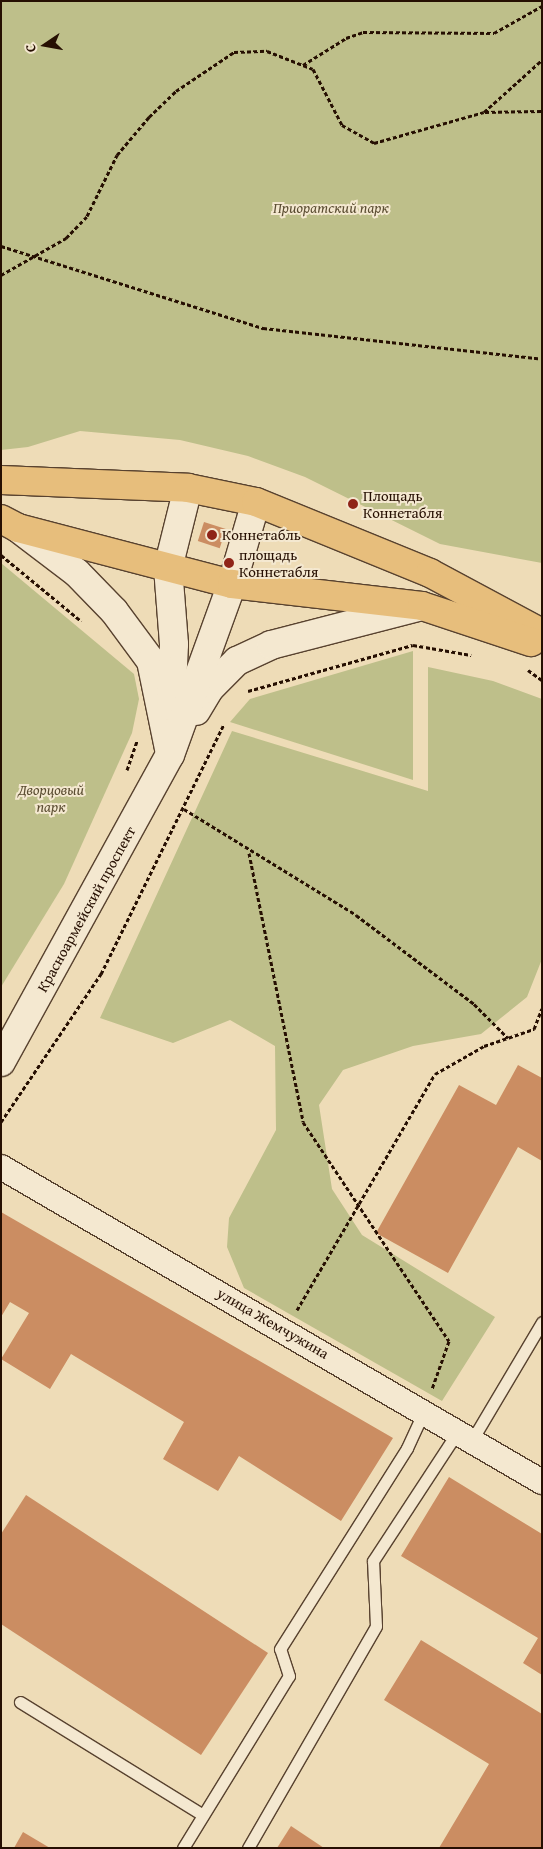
<!DOCTYPE html>
<html>
<head>
<meta charset="utf-8">
<style>
	body { margin:0 }
	#map { position:relative; width:543px; height:1849px; overflow:hidden; background:#eedcb7; font-family:"Gentium Book Plus",serif }
	div>[style] { position:absolute }
	.green>* { inset:0; background:#bebf8a }
	.building>* { inset:0; background:#cb8d62; transform-origin:0 0 }
	.path>* { height:3px; margin-top:-1.5px; transform-origin:0; background:repeating-linear-gradient(90deg,#260f02 0 4px,transparent 0 6.5px) }
	.roads { filter:drop-shadow(1px 0 #58422f) drop-shadow(-1px 0 #58422f) drop-shadow(0 1px #58422f) drop-shadow(0 -1px #58422f) }
	.lane>* { height:11px; margin:-5.5px; padding:0 5.5px; transform-origin:5.5px; border-radius:5.5px; background:#f4e8d0 }
	.street>* { height:24px; margin:-12px; padding:0 12px; transform-origin:12px; border-radius:12px; background:#f4e8d0 }
	.secondary>* { height:28px; margin:-14px; padding:0 14px; transform-origin:14px; border-radius:14px; background:#f4e8d0 }
	.primary>* { height:28px; margin:-14px; padding:0 14px; transform-origin:14px; border-radius:14px; background:#e7be7c }
	.dots>* { width:14px; height:14px; translate:-50% -50%; box-sizing:border-box; border:2px solid #f4e8d0; border-radius:50% }
	span { translate:-50% -50%; white-space:nowrap; text-align:center; line-height:1.15; -webkit-text-stroke:4px #f4e8d0; paint-order:stroke }
	.park-label { font-size:15px; color:#5b4d32; font-style:italic }
	.poi-label { font-size:15px; color:#260f02 }
	.left { translate:0 -50%; text-align:left }
	.street-label { font-size:15px; color:#260f02 }
	.frame { position:absolute; inset:0; border:2px solid #260f02; pointer-events:none }
	.north { position:absolute; left:20px; top:20px; width:50px; height:50px; -webkit-text-stroke:4px #f4e8d0; paint-order:stroke; rotate:258deg; font-size:14px; font-weight:700; line-height:20px; text-align:center; color:#260f02 }
	.north::after { content:''; display:block; margin:auto; width:18px; height:22px; background:#260f02; clip-path:polygon(50% 0,100% 100%,50% 72%,0 100%) }
</style>
</head>
<body>
<div id="map">
	<div class="green">
		<div style="clip-path:polygon(1px 1px,542px 1px,542px 563px,440px 544px,305px 477px,248px 456px,180px 440px,80px 431px,28px 447px,1px 450px)"></div>
		<div style="clip-path:polygon(1px 563px,134px 674px,139px 699px,132px 733px,64px 884px,1px 987px)"></div>
		<div style="clip-path:polygon(413px 651px,413px 780px,230px 722px,250px 699px)"></div>
		<div style="clip-path:polygon(428px 667px,493px 681px,542px 699px,542px 959px,527px 997px,481px 1034px,413px 1046px,343px 1070px,319px 1105px,332px 1189px,362px 1235px,495px 1317px,442px 1401px,244px 1288px,227px 1247px,229px 1218px,276px 1130px,275px 1046px,230px 1020px,173px 1043px,100px 1018px,232px 731px,428px 791px)"></div>
	</div>
	<div class="building">
		<div style="left:204px;top:522px;width:23px;height:20px;rotate:18deg"></div>
		<div style="clip-path:polygon(518px 1065px,542px 1078px,542px 1161px,518px 1147px,448px 1273px,376px 1233px,459px 1085px,496px 1105px)"></div>
		<div style="clip-path:polygon(1px 1212px,393px 1438px,341px 1521px,239px 1456px,218px 1491px,163px 1459px,184px 1422px,71px 1354px,50px 1389px,1px 1359px,29px 1313px,10px 1302px,1px 1317px)"></div>
		<div style="clip-path:polygon(449px 1477px,542px 1534px,542px 1675px,523px 1663px,538px 1638px,401px 1556px)"></div>
		<div style="clip-path:polygon(26px 1495px,268px 1653px,201px 1755px,1px 1624px,1px 1534px)"></div>
		<div style="clip-path:polygon(421px 1640px,542px 1714px,542px 1848px,439px 1848px,489px 1764px,384px 1700px)"></div>
		<div style="clip-path:polygon(291px 1826px,324px 1848px,277px 1848px)"></div>
		<div style="clip-path:polygon(23px 1832px,50px 1848px,14px 1848px)"></div>
	</div>
	<div class="path">
		<div style="left:303px;top:65px;width:51px;rotate:-32.1deg"></div>
		<div style="left:346px;top:38px;width:18px;rotate:-19deg"></div>
		<div style="left:363px;top:32px;width:131px;rotate:0.4deg"></div>
		<div style="left:494px;top:33px;width:55px;rotate:-29.4deg"></div>
		<div style="left:485px;top:112px;width:57px;rotate:-1deg"></div>
		<div style="left:1px;top:246px;width:275px;rotate:17.4deg"></div>
		<div style="left:263px;top:328px;width:281px;rotate:6.3deg"></div>
		<div style="left:1px;top:275px;width:75px;rotate:-29.6deg"></div>
		<div style="left:66px;top:238px;width:30px;rotate:-46deg"></div>
		<div style="left:87px;top:216px;width:68px;rotate:-63.8deg"></div>
		<div style="left:117px;top:155px;width:50px;rotate:-49.9deg"></div>
		<div style="left:149px;top:117px;width:37px;rotate:-44deg"></div>
		<div style="left:176px;top:91px;width:70px;rotate:-33.9deg"></div>
		<div style="left:234px;top:52px;width:33px;rotate:-2deg"></div>
		<div style="left:267px;top:51px;width:49px;rotate:21.4deg"></div>
		<div style="left:313px;top:69px;width:63px;rotate:62.6deg"></div>
		<div style="left:342px;top:125px;width:37px;rotate:29deg"></div>
		<div style="left:374px;top:143px;width:114px;rotate:-15.7deg"></div>
		<div style="left:484px;top:112px;width:78px;rotate:-41.9deg"></div>
		<div style="left:1px;top:555px;width:104px;rotate:39.5deg"></div>
		<div style="left:528px;top:670px;width:17px;rotate:36deg"></div>
		<div style="left:248px;top:691px;width:171px;rotate:-15.6deg"></div>
		<div style="left:413px;top:645px;width:59px;rotate:9.8deg"></div>
		<div style="left:127px;top:770px;width:31px;rotate:-71deg"></div>
		<div style="left:184px;top:809px;width:202px;rotate:31.6deg"></div>
		<div style="left:356px;top:915px;width:148px;rotate:37deg"></div>
		<div style="left:474px;top:1004px;width:48px;rotate:45deg"></div>
		<div style="left:249px;top:853px;width:274px;rotate:78.6deg"></div>
		<div style="left:303px;top:1122px;width:263px;rotate:56.3deg"></div>
		<div style="left:449px;top:1341px;width:51px;rotate:109.5deg"></div>
		<div style="left:1px;top:1122px;width:179px;rotate:-56deg"></div>
		<div style="left:101px;top:974px;width:279px;rotate:-63.8deg"></div>
		<div style="left:297px;top:1310px;width:273px;rotate:-59.7deg"></div>
		<div style="left:435px;top:1074px;width:56px;rotate:-29.7deg"></div>
		<div style="left:484px;top:1046px;width:53px;rotate:-18.8deg"></div>
		<div style="left:534px;top:1029px;width:22px;rotate:-69deg"></div>
	</div>
	<div class="roads">
		<div class="lane">
			<div style="left:472px;top:1440px;width:137px;rotate:-59.3deg"></div>
			<div style="left:20px;top:1702px;width:215px;rotate:31.7deg"></div>
			<div style="left:183px;top:1848px;width:202px;rotate:-58.4deg"></div>
			<div style="left:289px;top:1676px;width:28px;rotate:-108deg"></div>
			<div style="left:280px;top:1649px;width:238px;rotate:-57.7deg"></div>
			<div style="left:407px;top:1448px;width:41px;rotate:-65.3deg"></div>
			<div style="left:248px;top:1848px;width:256px;rotate:-60deg"></div>
			<div style="left:376px;top:1626px;width:65px;rotate:-92.6deg"></div>
			<div style="left:373px;top:1561px;width:155px;rotate:-56.8deg"></div>
		</div>
		<div class="street">
			<div style="left:1px;top:1167px;width:626px;rotate:30.21deg"></div>
		</div>
		<div class="secondary">
			<div style="left:18px;top:528px;width:74px;rotate:37.3deg"></div>
			<div style="left:77px;top:573px;width:53px;rotate:45.8deg"></div>
			<div style="left:114px;top:611px;width:62px;rotate:53.5deg"></div>
			<div style="left:151px;top:661px;width:90px;rotate:78.4deg"></div>
			<div style="left:171px;top:706px;width:62px;rotate:-87.2deg"></div>
			<div style="left:174px;top:644px;width:76px;rotate:-94.5deg"></div>
			<div style="left:168px;top:568px;width:82px;rotate:-76deg"></div>
			<div style="left:196px;top:711px;width:26px;rotate:-59deg"></div>
			<div style="left:209px;top:689px;width:40px;rotate:-45deg"></div>
			<div style="left:237px;top:661px;width:38px;rotate:-25deg"></div>
			<div style="left:271px;top:645px;width:152px;rotate:-14.5deg"></div>
			<div style="left:1px;top:1062px;width:350px;rotate:-61.2deg"></div>
			<div style="left:170px;top:755px;width:182px;rotate:-70.1deg"></div>
			<div style="left:232px;top:584px;width:85px;rotate:-73.7deg"></div>
		</div>
		<div class="primary">
			<div style="left:1px;top:480px;width:187px;rotate:2.4deg"></div>
			<div style="left:188px;top:488px;width:69px;rotate:11.6deg"></div>
			<div style="left:256px;top:502px;width:188px;rotate:22.2deg"></div>
			<div style="left:430px;top:573px;width:127px;rotate:28.2deg"></div>
			<div style="left:1px;top:519px;width:19px;rotate:28deg"></div>
			<div style="left:18px;top:528px;width:221px;rotate:14.7deg"></div>
			<div style="left:232px;top:584px;width:191px;rotate:6.6deg"></div>
			<div style="left:422px;top:606px;width:115px;rotate:18.3deg"></div>
		</div>
	</div>
	<div class="dots">
		<div style="left:353px;top:504px;background:#8f2418"></div>
		<div style="left:212px;top:535px;background:#8f2418"></div>
		<div style="left:229px;top:563px;background:#8f2418"></div>
	</div>
	<div class="park-label">
		<span style="left:331px;top:208px">Приоратский парк</span>
		<span style="left:51px;top:798px">Дворцовый<br>парк</span>
	</div>
	<div class="poi-label">
		<span class="left" style="left:363px;top:504px">Площадь<br>Коннетабля</span>
		<span class="left" style="left:222px;top:535px">Коннетабль</span>
		<span class="left" style="left:239px;top:563px">площадь<br>Коннетабля</span>
	</div>
	<div class="street-label">
		<span style="left:86px;top:909px;rotate:-61deg">Красноармейский проспект</span>
		<span style="left:273px;top:1323px;rotate:30deg">улица Жемчужина</span>
	</div>
	<div class="frame"></div>
	<div class="north">С</div>
</div>
</body>
</html>
